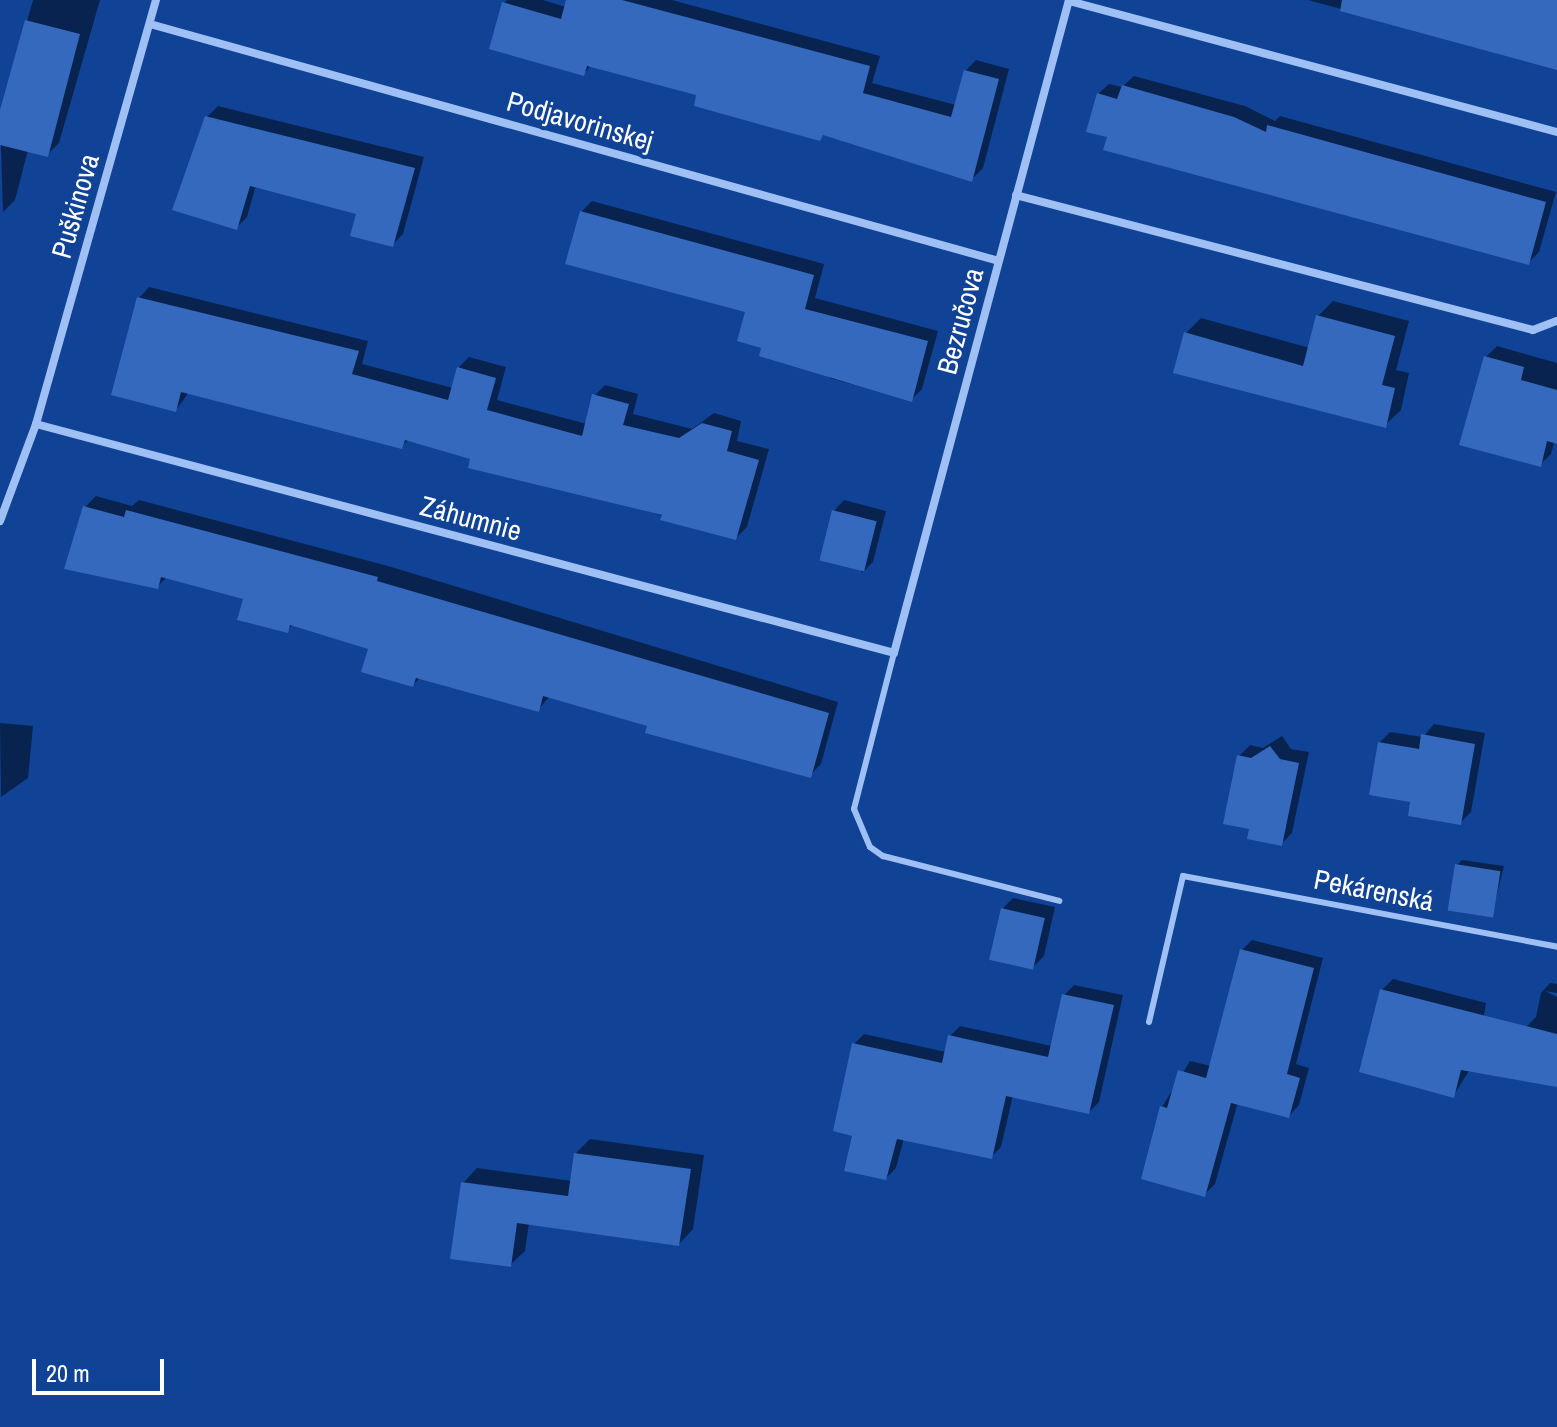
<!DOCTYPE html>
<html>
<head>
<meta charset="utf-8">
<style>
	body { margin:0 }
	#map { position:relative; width:1557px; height:1427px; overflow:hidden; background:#104396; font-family:"Archivo Narrow",sans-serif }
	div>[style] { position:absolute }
	.shadow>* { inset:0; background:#0007 }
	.building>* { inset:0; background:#3469bd; transform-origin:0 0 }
	.service>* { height:6px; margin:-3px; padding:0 3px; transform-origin:3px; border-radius:3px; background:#9fc0f4 }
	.minor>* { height:8px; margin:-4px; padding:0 4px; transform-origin:4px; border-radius:4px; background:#9fc0f4 }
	span { translate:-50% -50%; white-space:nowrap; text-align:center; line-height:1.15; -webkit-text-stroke:8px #104396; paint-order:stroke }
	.street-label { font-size:28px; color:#fff }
	.scale { position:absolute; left:32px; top:1359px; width:132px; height:36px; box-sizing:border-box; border:4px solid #fff; border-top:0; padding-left:10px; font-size:24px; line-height:28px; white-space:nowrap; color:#fff; -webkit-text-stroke:6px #104396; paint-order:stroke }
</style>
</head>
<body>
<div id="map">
	<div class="shadow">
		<div style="clip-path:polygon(33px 0,100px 0,59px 143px,47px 155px,28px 150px,15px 200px,3px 212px,0 116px)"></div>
		<div style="clip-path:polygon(507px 0,543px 0,566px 7px,568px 0,672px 0,880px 56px,872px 83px,956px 105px,965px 71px,976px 60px,1009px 69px,983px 168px,972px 179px,825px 133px,820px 139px,698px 94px,591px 66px,583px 74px,504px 3px)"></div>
		<div style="clip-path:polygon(1308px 0,1557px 0,1557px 68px)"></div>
		<div style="clip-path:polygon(1134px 76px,1245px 106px,1275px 121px,1280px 116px,1556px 192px,1539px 252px,1528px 263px,1109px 136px,1098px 94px,1109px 84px,1122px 87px)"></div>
		<div style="clip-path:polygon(218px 106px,424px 157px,403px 234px,392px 245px,358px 212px,256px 185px,247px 217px,236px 228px,207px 117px)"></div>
		<div style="clip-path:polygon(592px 201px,824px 264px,815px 298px,938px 331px,922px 389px,911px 400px,829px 378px,831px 372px,764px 346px,748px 311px,581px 212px)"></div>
		<div style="clip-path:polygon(149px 287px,368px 341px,362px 364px,453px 388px,458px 368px,469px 357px,506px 367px,497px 400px,587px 424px,594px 396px,605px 385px,638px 394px,633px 414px,692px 429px,714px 413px,741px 421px,737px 441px,769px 449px,747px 527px,736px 538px,409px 439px,401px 447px,189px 392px,176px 410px,139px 298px)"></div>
		<div style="clip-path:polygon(1333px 301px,1409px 321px,1396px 370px,1409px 373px,1401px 410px,1385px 425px,1186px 333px,1201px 318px,1310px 348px,1318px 316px)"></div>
		<div style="clip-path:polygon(1497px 346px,1557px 363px,1557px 432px,1551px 454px,1540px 465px,1486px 357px)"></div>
		<div style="clip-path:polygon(96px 496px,132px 506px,139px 500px,388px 566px,838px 702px,821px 764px,810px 775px,550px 696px,538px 710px,421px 677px,413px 685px,371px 648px,293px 624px,287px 631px,245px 597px,167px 577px,157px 587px,85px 507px)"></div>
		<div style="clip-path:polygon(844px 500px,886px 511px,873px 562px,862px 573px,834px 511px)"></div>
		<div style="clip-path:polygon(0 723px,33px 726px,28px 778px,1px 797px)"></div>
		<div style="clip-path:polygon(1434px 724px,1485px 733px,1471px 812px,1460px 823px,1412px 800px,1379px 743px,1390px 732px,1423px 737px)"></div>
		<div style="clip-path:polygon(1282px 736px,1291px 749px,1309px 752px,1292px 833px,1281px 844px,1251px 828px,1239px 756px,1250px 745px,1263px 748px)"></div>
		<div style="clip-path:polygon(1462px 860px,1504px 866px,1492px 914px,1457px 865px)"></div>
		<div style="clip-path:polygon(1013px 898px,1055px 907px,1044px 956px,1033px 967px,1002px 909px)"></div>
		<div style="clip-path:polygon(1252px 940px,1323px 958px,1296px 1064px,1309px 1068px,1299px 1105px,1289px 1116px,1238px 1102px,1215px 1184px,1205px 1194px,1162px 1107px,1190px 1061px,1211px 1066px,1242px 950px)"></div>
		<div style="clip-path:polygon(1393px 979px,1486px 1003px,1477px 1058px,1454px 1095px,1382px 990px)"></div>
		<div style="clip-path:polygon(1550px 983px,1557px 984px,1557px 993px,1545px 991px,1557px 997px,1557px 1085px,1526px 1027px,1536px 1017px,1541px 993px)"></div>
		<div style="clip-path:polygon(1074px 985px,1123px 995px,1099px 1102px,1089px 1112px,1013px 1095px,1001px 1147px,991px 1157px,904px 1138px,896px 1168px,886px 1178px,854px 1134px,854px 1044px,864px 1034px,946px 1052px,950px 1036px,960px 1026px,1052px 1046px,1064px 995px)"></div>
		<div style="clip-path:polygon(590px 1139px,704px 1155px,693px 1229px,679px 1244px,529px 1223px,525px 1251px,510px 1265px,463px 1183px,477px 1168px,572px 1181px,575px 1154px)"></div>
	</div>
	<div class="building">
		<div style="clip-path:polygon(566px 0,622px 0,870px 66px,863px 93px,951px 117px,964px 70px,999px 79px,972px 182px,823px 135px,820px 141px,694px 106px,696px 95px,587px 66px,584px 76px,489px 49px,502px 2px,561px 19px)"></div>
		<div style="clip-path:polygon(1342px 0,1557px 0,1557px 70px,1340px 11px)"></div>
		<div style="clip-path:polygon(25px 20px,80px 34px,48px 157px,0 145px,0 110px)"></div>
		<div style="clip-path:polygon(1122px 85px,1234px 117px,1266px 132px,1267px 125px,1546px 202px,1529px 265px,1103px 150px,1107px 137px,1086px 132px,1097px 93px,1117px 99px)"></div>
		<div style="clip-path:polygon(205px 116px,415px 168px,393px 247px,350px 236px,356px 214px,250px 186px,237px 230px,172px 210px)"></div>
		<div style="clip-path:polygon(580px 211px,814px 275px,805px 309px,928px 341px,912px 402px,759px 356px,761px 348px,737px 341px,745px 312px,565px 264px)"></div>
		<div style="clip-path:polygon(137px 297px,359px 351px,352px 374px,448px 400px,457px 367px,496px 378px,487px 410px,582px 436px,592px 394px,629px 404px,623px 425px,679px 438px,702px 423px,732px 431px,727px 451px,759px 460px,736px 540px,660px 520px,662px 515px,468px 468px,470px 459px,405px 440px,402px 449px,181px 392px,176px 412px,111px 395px)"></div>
		<div style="clip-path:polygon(1316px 315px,1395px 336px,1382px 385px,1395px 388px,1386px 428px,1173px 373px,1184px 332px,1303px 366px)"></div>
		<div style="clip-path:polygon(1484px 356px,1524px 367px,1521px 380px,1557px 390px,1557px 444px,1547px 441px,1541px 467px,1459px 445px)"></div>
		<div style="clip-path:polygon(83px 506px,124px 517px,126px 510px,378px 577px,377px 581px,829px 713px,811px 778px,645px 733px,647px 726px,543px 696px,539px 712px,416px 678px,413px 687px,361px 672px,368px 649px,290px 625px,288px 633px,237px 620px,243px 599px,161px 577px,158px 589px,64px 569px)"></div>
		<div style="left:832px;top:510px;width:46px;height:52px;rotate:14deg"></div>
		<div style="clip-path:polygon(1421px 734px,1475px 744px,1461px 825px,1408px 816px,1410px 802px,1369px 795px,1378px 742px,1419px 749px)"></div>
		<div style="clip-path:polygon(1270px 746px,1280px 759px,1299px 763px,1282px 846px,1247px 839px,1249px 829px,1223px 824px,1237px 755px,1251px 758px)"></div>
		<div style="left:1455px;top:864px;width:46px;height:47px;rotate:9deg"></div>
		<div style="left:1001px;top:908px;width:45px;height:53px;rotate:13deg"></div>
		<div style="clip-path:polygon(1240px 949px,1314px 968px,1287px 1074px,1300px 1078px,1289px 1118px,1231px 1103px,1205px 1197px,1141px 1179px,1160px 1106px,1167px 1108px,1178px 1070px,1206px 1078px)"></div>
		<div style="clip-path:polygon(1380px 989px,1557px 1034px,1557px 1087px,1461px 1070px,1454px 1098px,1359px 1072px)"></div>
		<div style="clip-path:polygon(1062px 994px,1114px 1005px,1089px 1114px,1006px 1096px,992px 1159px,897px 1139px,886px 1180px,844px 1171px,852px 1136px,833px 1131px,852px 1043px,942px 1063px,948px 1035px,1048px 1057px)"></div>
		<div style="clip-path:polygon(574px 1153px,691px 1169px,679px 1246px,517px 1223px,511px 1267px,450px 1259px,461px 1182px,568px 1196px)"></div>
	</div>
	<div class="service">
		<div style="left:894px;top:653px;width:161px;rotate:104.4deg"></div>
		<div style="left:854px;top:809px;width:41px;rotate:67.2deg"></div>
		<div style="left:870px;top:847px;width:16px;rotate:35deg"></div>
		<div style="left:883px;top:856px;width:182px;rotate:14.3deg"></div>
		<div style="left:1149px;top:1022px;width:150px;rotate:-76.9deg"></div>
		<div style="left:1183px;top:876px;width:381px;rotate:10.7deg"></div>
	</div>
	<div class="minor">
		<div style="left:1069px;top:1px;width:505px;rotate:15.03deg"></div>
		<div style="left:150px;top:24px;width:881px;rotate:15.6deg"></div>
		<div style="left:1016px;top:195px;width:534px;rotate:14.63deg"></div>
		<div style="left:1533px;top:330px;width:26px;rotate:-21deg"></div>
		<div style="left:36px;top:424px;width:888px;rotate:14.94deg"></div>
		<div style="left:894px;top:653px;width:676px;rotate:-75deg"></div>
		<div style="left:0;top:521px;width:103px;rotate:-69.6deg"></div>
		<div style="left:36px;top:424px;width:441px;rotate:-74.2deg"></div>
	</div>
	<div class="street-label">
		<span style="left:580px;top:121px;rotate:16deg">Podjavorinskej</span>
		<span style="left:75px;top:206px;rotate:-74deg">Puškinova</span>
		<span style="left:960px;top:321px;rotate:-75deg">Bezručova</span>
		<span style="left:471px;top:518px;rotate:15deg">Záhumnie</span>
		<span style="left:1374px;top:890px;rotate:11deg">Pekárenská</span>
	</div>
	<div class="scale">20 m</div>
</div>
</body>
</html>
